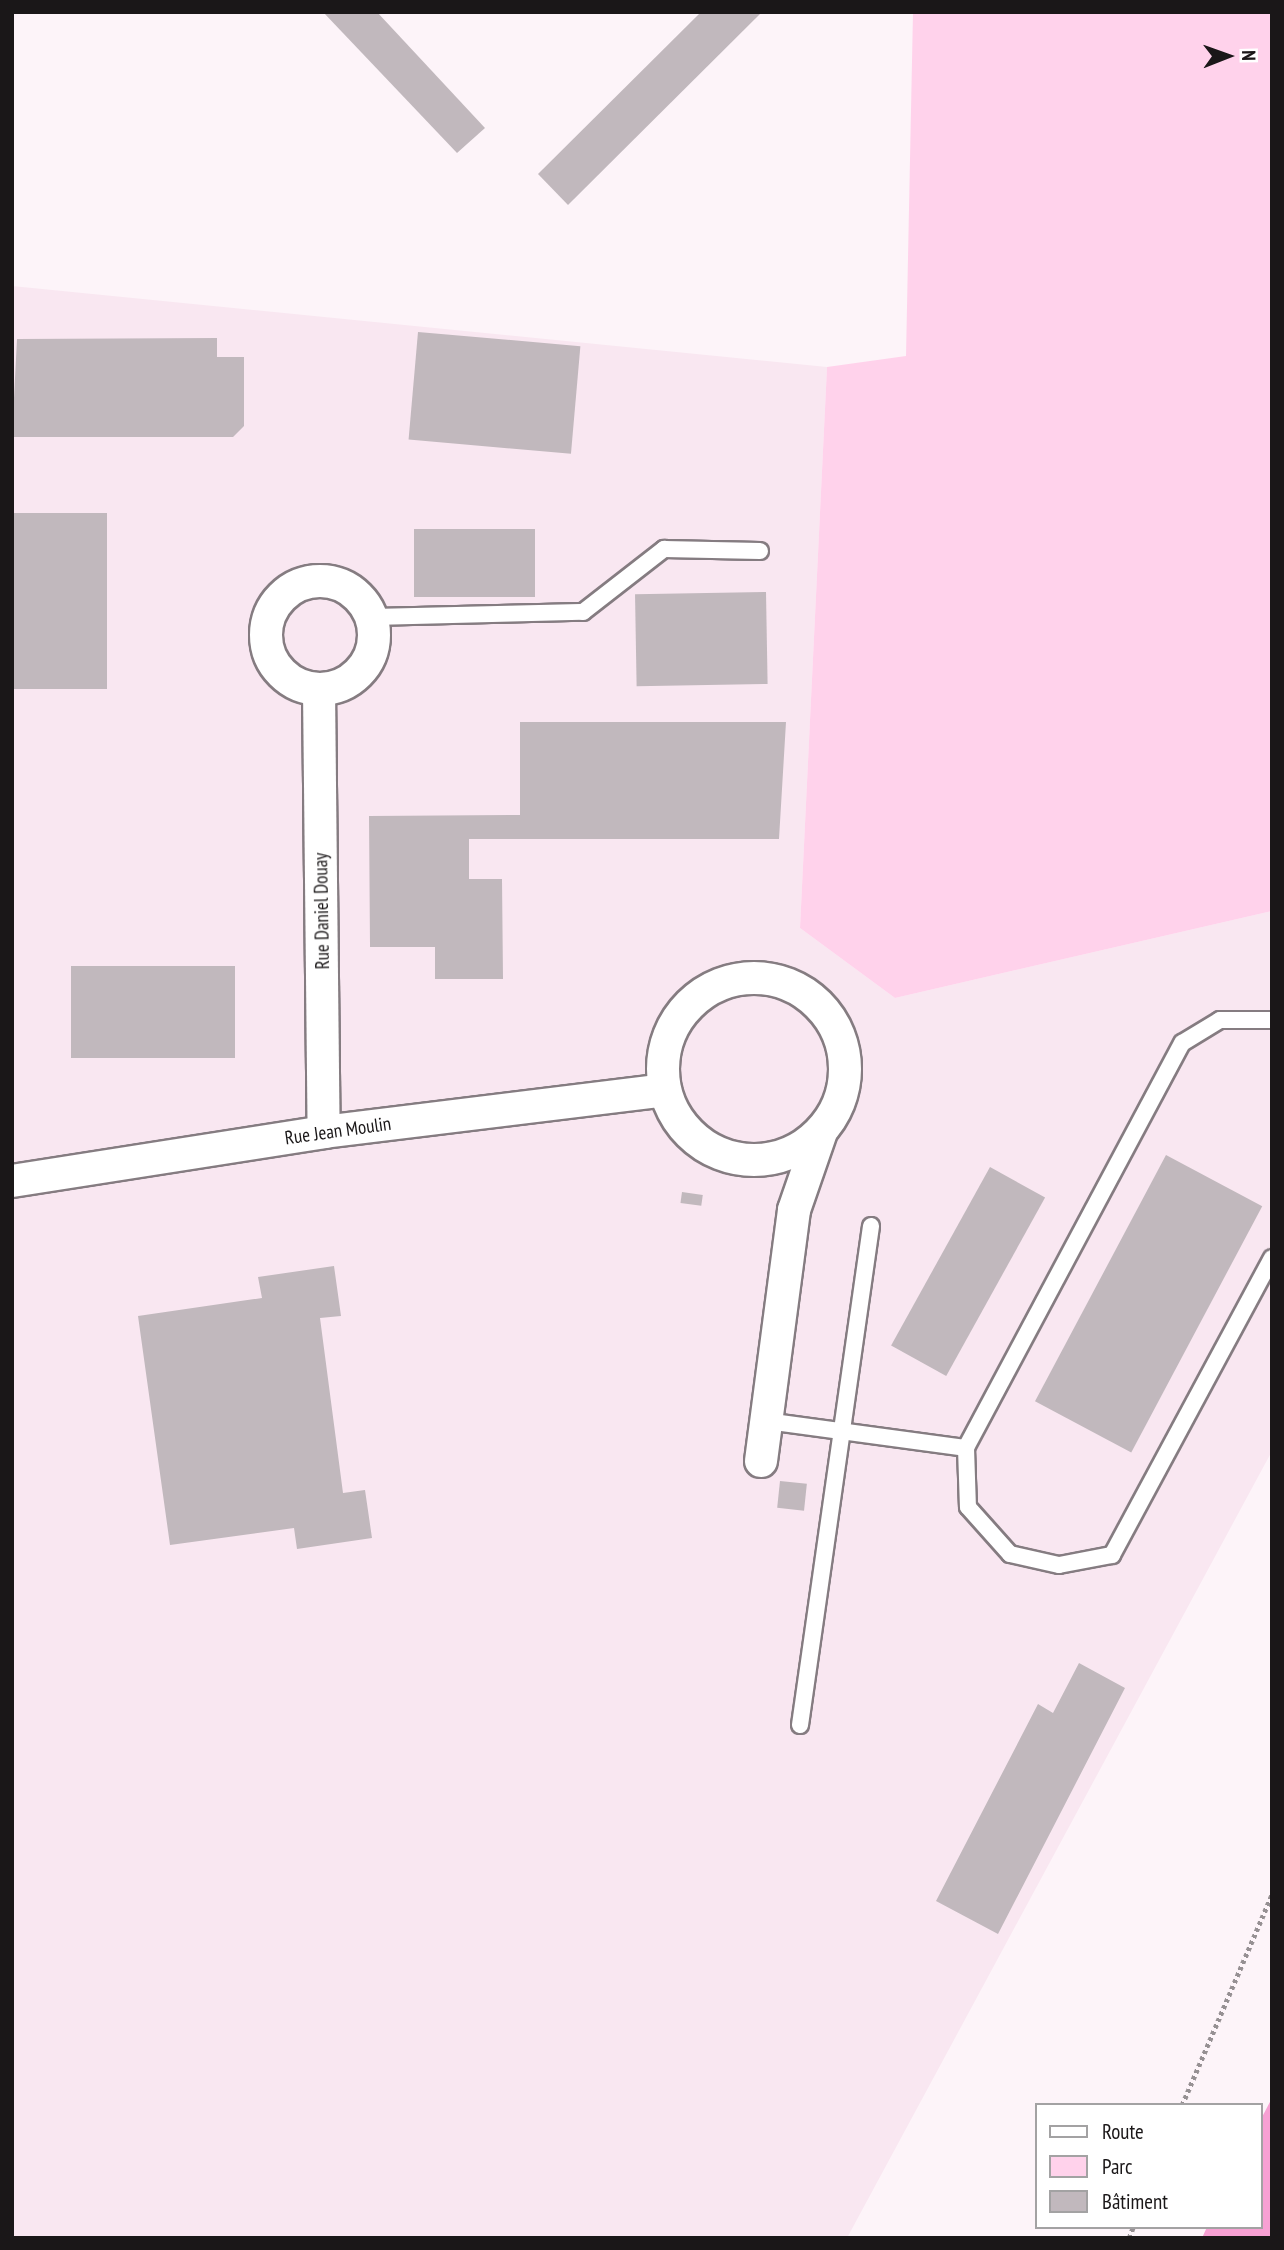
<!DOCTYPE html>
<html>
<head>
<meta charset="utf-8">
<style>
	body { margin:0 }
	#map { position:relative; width:1284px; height:2250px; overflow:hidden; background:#fdf4f9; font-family:"PT Sans Narrow",sans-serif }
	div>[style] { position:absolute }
	.built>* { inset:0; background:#f9e7f1 }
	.green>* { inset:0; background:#ffd2eb }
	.water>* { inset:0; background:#f7a0d3 }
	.building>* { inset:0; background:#c1b8bd; transform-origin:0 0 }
	.path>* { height:4.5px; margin-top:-2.25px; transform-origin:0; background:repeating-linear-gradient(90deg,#969093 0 3.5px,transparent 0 7px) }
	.roads { filter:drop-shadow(2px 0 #857c81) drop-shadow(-2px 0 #857c81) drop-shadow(0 2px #857c81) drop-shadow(0 -2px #857c81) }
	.service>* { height:16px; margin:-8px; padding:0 8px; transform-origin:8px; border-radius:8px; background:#fff }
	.minor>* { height:32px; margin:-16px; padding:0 16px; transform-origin:16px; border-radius:16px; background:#fff }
	.minor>.ring { margin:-16px; padding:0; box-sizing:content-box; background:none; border:32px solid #fff; border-radius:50% }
	span { translate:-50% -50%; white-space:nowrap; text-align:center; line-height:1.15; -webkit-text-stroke:5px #fff; paint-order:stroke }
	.street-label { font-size:19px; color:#1a1718 }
	.frame { position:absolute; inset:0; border:14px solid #1a1718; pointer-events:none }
	.legend { position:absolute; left:1035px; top:2103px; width:228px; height:126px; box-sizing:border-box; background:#fff; border:2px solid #a3a2a3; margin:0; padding:9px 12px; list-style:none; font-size:21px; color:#1a1718 }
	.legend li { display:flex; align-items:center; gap:14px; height:35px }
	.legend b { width:35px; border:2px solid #a3a2a3 }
	.north { position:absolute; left:1193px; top:21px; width:70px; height:70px; -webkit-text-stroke:5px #fff; paint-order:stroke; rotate:89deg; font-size:19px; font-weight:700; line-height:28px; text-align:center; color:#1a1718 }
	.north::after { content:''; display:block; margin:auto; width:24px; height:32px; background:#1a1718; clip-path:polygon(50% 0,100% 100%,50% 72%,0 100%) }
</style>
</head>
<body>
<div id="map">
	<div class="built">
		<div style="clip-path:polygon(12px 286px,827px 367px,800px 928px,895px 998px,1272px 911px,1272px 1451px,847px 2238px,12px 2238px)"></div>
	</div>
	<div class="green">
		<div style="clip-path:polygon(913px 12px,1272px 12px,1272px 911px,895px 998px,800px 928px,827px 367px,906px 356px)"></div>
	</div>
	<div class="water">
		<div style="clip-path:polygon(1272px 2098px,1272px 2238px,1202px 2238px,1207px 2227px,1261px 2227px,1261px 2119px)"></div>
	</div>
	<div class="building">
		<div style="clip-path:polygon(323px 12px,377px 12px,485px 128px,457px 153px)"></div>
		<div style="clip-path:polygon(701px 12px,762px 12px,568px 205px,538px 174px)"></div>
		<div style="left:418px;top:332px;width:163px;height:108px;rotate:5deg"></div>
		<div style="clip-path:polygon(217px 338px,217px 357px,244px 357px,244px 426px,233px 437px,12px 437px,17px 339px)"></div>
		<div style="left:12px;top:513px;width:95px;height:176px"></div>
		<div style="left:535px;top:529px;width:68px;height:121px;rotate:90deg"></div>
		<div style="left:766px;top:592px;width:92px;height:131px;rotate:89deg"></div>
		<div style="clip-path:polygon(520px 722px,786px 722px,779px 839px,469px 839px,469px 879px,502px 879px,503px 979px,435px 979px,435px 947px,370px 947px,369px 816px,520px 815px)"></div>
		<div style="left:71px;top:966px;width:164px;height:92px"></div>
		<div style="left:1166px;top:1155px;width:109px;height:279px;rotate:28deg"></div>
		<div style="left:990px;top:1167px;width:63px;height:204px;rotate:29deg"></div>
		<div style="left:682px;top:1192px;width:21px;height:11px;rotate:8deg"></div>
		<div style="clip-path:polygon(334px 1266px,341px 1316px,320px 1318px,343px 1493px,365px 1490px,372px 1538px,297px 1549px,294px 1528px,170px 1545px,138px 1316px,262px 1298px,258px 1277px)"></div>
		<div style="left:780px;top:1481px;width:27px;height:27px;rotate:6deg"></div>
		<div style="clip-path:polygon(1079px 1663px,1125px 1688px,998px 1934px,936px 1901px,1038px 1704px,1053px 1713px)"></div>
	</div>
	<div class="path">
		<div style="left:1182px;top:2105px;width:229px;rotate:-66.9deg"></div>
		<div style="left:1129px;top:2238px;width:12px;rotate:-70deg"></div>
	</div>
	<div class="roads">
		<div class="service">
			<div style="left:371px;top:617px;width:212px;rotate:-1.4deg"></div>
			<div style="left:583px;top:612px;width:103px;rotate:-37.9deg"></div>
			<div style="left:664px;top:549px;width:96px;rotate:1.2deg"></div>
			<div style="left:1272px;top:1020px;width:52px;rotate:180deg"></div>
			<div style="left:1220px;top:1020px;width:44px;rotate:148.8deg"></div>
			<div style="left:1182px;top:1043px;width:459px;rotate:118.1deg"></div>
			<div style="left:966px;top:1448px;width:59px;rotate:88.1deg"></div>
			<div style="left:968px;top:1507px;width:63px;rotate:48.2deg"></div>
			<div style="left:1010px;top:1554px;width:50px;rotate:12.7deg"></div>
			<div style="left:1059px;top:1565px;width:54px;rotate:-10.7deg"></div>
			<div style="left:1112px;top:1555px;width:337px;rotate:-61.7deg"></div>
			<div style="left:766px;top:1421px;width:202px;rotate:7.7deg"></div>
			<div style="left:800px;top:1725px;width:504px;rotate:-81.9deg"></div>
		</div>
		<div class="minor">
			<div class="ring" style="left:266px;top:581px;width:76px;height:76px"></div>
			<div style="left:319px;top:689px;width:443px;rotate:89.4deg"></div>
			<div class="ring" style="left:663px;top:978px;width:150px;height:150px"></div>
			<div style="left:12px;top:1181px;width:316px;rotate:-8.9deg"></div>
			<div style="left:324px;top:1132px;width:343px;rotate:-7deg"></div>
			<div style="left:761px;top:1461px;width:253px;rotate:-82.5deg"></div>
			<div style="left:794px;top:1210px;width:83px;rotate:-70.9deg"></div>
		</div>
	</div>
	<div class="street-label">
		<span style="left:322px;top:911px;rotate:-91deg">Rue Daniel Douay</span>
		<span style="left:338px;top:1131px;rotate:-8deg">Rue Jean Moulin</span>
	</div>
	<div class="frame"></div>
	<ul class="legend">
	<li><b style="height:9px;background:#fff"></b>Route</li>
	<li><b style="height:19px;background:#ffd2eb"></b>Parc</li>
	<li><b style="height:19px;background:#c1b8bd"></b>Bâtiment</li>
	</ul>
	<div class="north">N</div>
</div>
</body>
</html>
